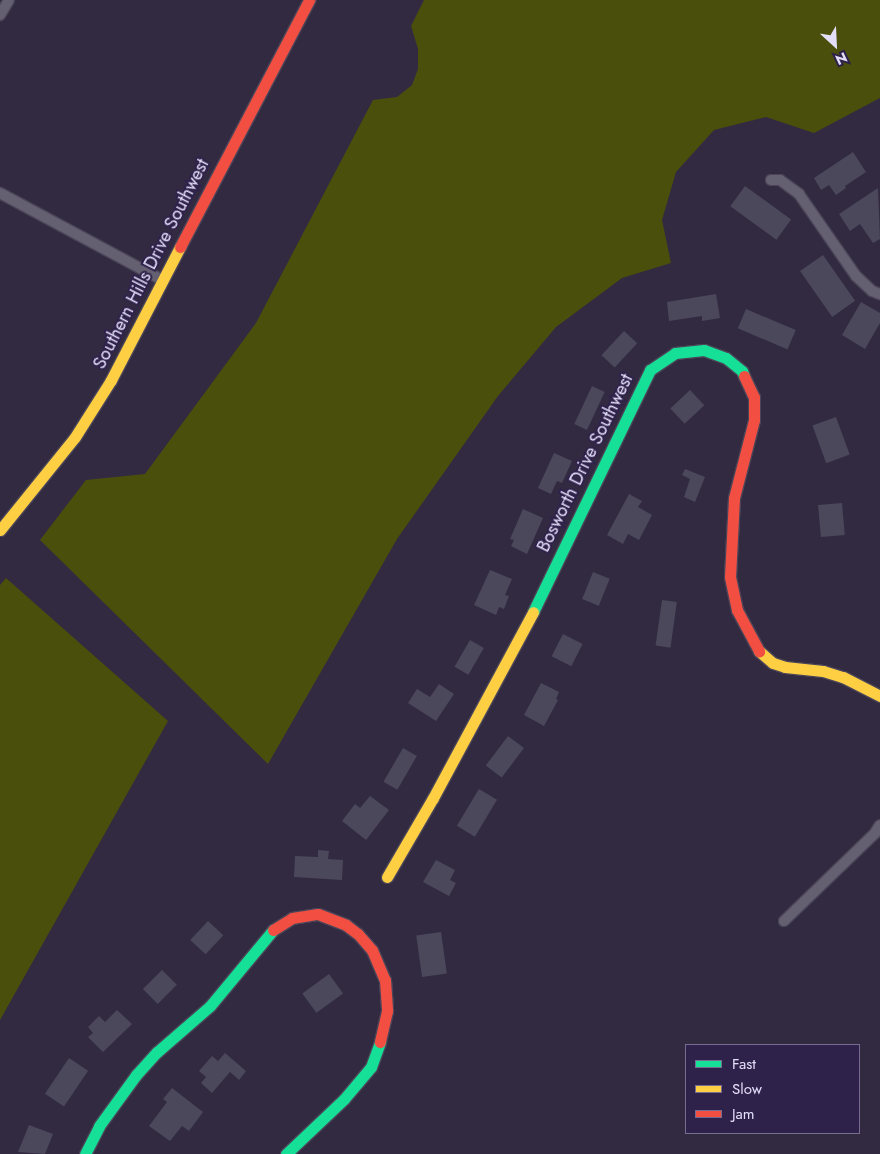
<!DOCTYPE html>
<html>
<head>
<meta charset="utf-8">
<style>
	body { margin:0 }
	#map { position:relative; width:880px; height:1154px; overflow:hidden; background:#322a41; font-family:Jost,sans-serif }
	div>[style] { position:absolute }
	.forest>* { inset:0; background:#4a4f0c }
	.building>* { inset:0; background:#4b485b; transform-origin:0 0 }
	.roads { filter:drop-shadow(1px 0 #4b4558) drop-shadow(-1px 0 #4b4558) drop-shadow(0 1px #4b4558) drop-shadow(0 -1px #4b4558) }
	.street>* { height:10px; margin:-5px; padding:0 5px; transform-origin:5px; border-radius:5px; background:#656071 }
	.fast>* { height:11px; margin:-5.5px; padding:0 5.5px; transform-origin:5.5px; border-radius:5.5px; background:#16e098 }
	.slow>* { height:11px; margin:-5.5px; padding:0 5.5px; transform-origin:5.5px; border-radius:5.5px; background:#ffcf43 }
	.jam>* { height:11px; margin:-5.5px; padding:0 5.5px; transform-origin:5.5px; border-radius:5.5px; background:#f24e42 }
	span { translate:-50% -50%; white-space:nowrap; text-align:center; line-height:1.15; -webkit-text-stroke:4px #2e214a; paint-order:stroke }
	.street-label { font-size:18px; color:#e4dff9 }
	.legend { position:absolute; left:685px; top:1044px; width:175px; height:90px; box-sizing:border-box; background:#2e214a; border:1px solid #776d90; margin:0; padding:6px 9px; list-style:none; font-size:15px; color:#e4dff9 }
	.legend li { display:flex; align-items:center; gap:10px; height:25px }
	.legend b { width:25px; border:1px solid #776d90 }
	.north { position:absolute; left:810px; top:20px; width:50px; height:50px; -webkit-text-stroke:4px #2e214a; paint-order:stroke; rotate:155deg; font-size:14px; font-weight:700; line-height:20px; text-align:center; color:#e4dff9 }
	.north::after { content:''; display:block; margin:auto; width:18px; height:22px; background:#e4dff9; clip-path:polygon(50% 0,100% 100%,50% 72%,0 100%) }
</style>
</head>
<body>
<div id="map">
	<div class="forest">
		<div style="clip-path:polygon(424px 0,880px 0,880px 98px,814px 133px,766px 117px,714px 130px,676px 172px,662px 220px,671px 263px,622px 278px,556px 327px,498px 396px,397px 539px,268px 764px,40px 540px,86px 480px,145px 474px,256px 323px,373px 100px,397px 97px,412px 85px,418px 69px,418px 49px,411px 26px)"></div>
		<div style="clip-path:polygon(6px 578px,168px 721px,0 1020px,0 585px)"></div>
	</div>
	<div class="building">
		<div style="clip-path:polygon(853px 152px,866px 172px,845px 186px,846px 188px,836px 195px,829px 185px,821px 190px,814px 178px)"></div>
		<div style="left:745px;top:186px;width:57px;height:25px;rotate:36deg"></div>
		<div style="clip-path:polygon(878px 188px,880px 239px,873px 243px,860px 224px,850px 231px,839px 214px)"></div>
		<div style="left:823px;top:255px;width:56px;height:28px;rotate:55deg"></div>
		<div style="clip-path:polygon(716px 294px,720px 318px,702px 321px,702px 316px,669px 321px,667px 302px)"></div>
		<div style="clip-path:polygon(861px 302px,880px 313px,880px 323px,865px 349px,842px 335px)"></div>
		<div style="left:746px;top:309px;width:54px;height:21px;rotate:23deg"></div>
		<div style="left:624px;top:331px;width:18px;height:33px;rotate:43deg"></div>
		<div style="left:592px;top:386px;width:14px;height:42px;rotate:25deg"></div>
		<div style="left:690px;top:390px;width:21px;height:27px;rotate:47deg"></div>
		<div style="left:836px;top:417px;width:40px;height:25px;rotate:70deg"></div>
		<div style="clip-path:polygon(554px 453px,572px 461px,562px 483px,557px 481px,551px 494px,538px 488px)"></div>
		<div style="clip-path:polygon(685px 469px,705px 477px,695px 502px,684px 497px,690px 479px,682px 475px)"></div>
		<div style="clip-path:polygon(629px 494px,642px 501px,638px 507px,652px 515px,639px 540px,628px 534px,623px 544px,607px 535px)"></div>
		<div style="left:842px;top:503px;width:32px;height:24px;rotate:85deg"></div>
		<div style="clip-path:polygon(523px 509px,543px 518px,527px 554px,511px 546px,514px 540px,510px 539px)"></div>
		<div style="clip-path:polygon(490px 570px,512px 579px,505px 595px,509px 596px,504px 609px,499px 607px,496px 615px,474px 605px)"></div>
		<div style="left:593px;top:572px;width:18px;height:29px;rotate:22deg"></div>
		<div style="left:662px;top:600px;width:15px;height:46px;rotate:8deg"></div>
		<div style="left:563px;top:634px;width:22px;height:25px;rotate:27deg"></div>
		<div style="left:470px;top:640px;width:16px;height:31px;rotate:30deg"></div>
		<div style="clip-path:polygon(541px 683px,559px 692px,556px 699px,558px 700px,544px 726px,524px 715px)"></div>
		<div style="clip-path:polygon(439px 684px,454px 694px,436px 721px,408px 703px,417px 689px,430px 697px)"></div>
		<div style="left:508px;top:736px;width:20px;height:37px;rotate:37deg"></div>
		<div style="left:403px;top:748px;width:16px;height:39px;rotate:30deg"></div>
		<div style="left:479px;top:789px;width:21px;height:43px;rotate:31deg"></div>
		<div style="clip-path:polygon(370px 796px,389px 810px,366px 840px,342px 821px,355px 804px,360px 808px)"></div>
		<div style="clip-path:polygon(318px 850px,329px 851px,328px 859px,343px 860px,342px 880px,294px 877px,295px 856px,318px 857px)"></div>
		<div style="clip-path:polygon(436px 860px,455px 870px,450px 880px,456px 883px,449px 896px,423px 882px)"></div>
		<div style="left:208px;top:921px;width:21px;height:26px;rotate:43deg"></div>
		<div style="left:441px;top:932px;width:42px;height:25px;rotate:82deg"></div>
		<div style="left:162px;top:970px;width:21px;height:27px;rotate:45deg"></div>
		<div style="left:329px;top:974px;width:24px;height:33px;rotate:54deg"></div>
		<div style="clip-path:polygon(117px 1010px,132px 1024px,103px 1052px,88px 1037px,93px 1033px,88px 1027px,99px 1016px,105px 1022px)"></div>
		<div style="clip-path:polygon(225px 1053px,246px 1071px,239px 1080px,230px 1072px,212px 1093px,201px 1083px,206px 1077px,199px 1071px,212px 1056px,218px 1061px)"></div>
		<div style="left:69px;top:1058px;width:23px;height:43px;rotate:34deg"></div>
		<div style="clip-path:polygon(172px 1088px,203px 1112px,189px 1131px,182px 1126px,170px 1141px,149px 1126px,167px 1102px,163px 1099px)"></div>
		<div style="clip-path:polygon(29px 1125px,53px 1134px,45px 1154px,18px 1152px)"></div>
	</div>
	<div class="roads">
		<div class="street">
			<div style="left:0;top:15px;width:17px;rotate:-59deg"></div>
			<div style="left:771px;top:180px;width:9px"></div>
			<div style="left:780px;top:180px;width:24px;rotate:36deg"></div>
			<div style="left:799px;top:194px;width:100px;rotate:55.2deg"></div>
			<div style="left:856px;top:276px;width:22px;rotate:43deg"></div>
			<div style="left:872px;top:291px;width:9px;rotate:21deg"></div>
			<div style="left:0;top:193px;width:184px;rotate:28.2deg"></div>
			<div style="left:784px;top:921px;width:127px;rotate:-44deg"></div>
			<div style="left:875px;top:833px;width:9px;rotate:-58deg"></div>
		</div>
		<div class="fast">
			<div style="left:533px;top:612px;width:269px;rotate:-64.2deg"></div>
			<div style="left:650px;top:370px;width:30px;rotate:-34deg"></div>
			<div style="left:675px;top:353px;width:29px;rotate:-6deg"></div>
			<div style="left:704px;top:350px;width:23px;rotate:20deg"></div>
			<div style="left:726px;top:358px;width:21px;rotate:39deg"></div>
			<div style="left:742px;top:371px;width:5px;rotate:68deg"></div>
			<div style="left:85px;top:1154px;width:31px;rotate:-63deg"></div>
			<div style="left:99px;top:1126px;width:63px;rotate:-54deg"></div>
			<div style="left:136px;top:1075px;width:31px;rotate:-48deg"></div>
			<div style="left:157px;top:1052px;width:70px;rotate:-41deg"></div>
			<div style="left:210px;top:1006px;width:99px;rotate:-50.3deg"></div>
			<div style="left:286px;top:1154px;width:80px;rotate:-43.5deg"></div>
			<div style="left:344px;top:1099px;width:42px;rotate:-49.8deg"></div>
			<div style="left:371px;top:1067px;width:27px;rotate:-70deg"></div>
		</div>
		<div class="slow">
			<div style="left:0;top:530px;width:119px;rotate:-51.1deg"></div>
			<div style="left:75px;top:437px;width:67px;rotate:-57.7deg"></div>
			<div style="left:111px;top:380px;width:150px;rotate:-62.6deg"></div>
			<div style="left:759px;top:651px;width:18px;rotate:41deg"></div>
			<div style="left:773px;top:663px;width:13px;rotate:18deg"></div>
			<div style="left:785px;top:667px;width:38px;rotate:6deg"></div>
			<div style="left:823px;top:671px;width:21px;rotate:17deg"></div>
			<div style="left:843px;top:677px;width:42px;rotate:27.2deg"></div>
			<div style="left:387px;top:877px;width:91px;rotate:-59.8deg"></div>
			<div style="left:433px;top:798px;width:211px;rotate:-61.7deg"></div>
		</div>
		<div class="jam">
			<div style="left:180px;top:247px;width:279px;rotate:-62.4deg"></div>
			<div style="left:744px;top:376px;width:23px;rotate:65deg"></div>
			<div style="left:754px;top:397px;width:23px;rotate:90deg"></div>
			<div style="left:754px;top:420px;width:81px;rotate:104.4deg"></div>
			<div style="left:734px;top:498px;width:79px;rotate:92.9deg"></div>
			<div style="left:730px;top:577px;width:34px;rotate:78deg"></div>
			<div style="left:737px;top:610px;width:47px;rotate:61.8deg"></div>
			<div style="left:273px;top:930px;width:22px;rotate:-32deg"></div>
			<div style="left:292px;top:918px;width:26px;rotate:-9deg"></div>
			<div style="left:318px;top:914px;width:30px;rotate:21deg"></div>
			<div style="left:346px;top:925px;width:15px;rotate:37deg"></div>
			<div style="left:358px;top:934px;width:21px;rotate:49deg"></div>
			<div style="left:372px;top:950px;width:33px;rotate:67deg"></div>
			<div style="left:385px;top:980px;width:31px;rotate:86deg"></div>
			<div style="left:387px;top:1011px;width:32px;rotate:103deg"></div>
		</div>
	</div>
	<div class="street-label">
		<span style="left:151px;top:264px;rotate:-63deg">Southern Hills Drive Southwest</span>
		<span style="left:585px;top:463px;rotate:-64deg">Bosworth Drive Southwest</span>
	</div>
	<ul class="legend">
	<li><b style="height:6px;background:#16e098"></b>Fast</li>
	<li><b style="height:6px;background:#ffcf43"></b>Slow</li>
	<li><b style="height:6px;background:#f24e42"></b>Jam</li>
	</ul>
	<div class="north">N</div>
</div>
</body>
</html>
